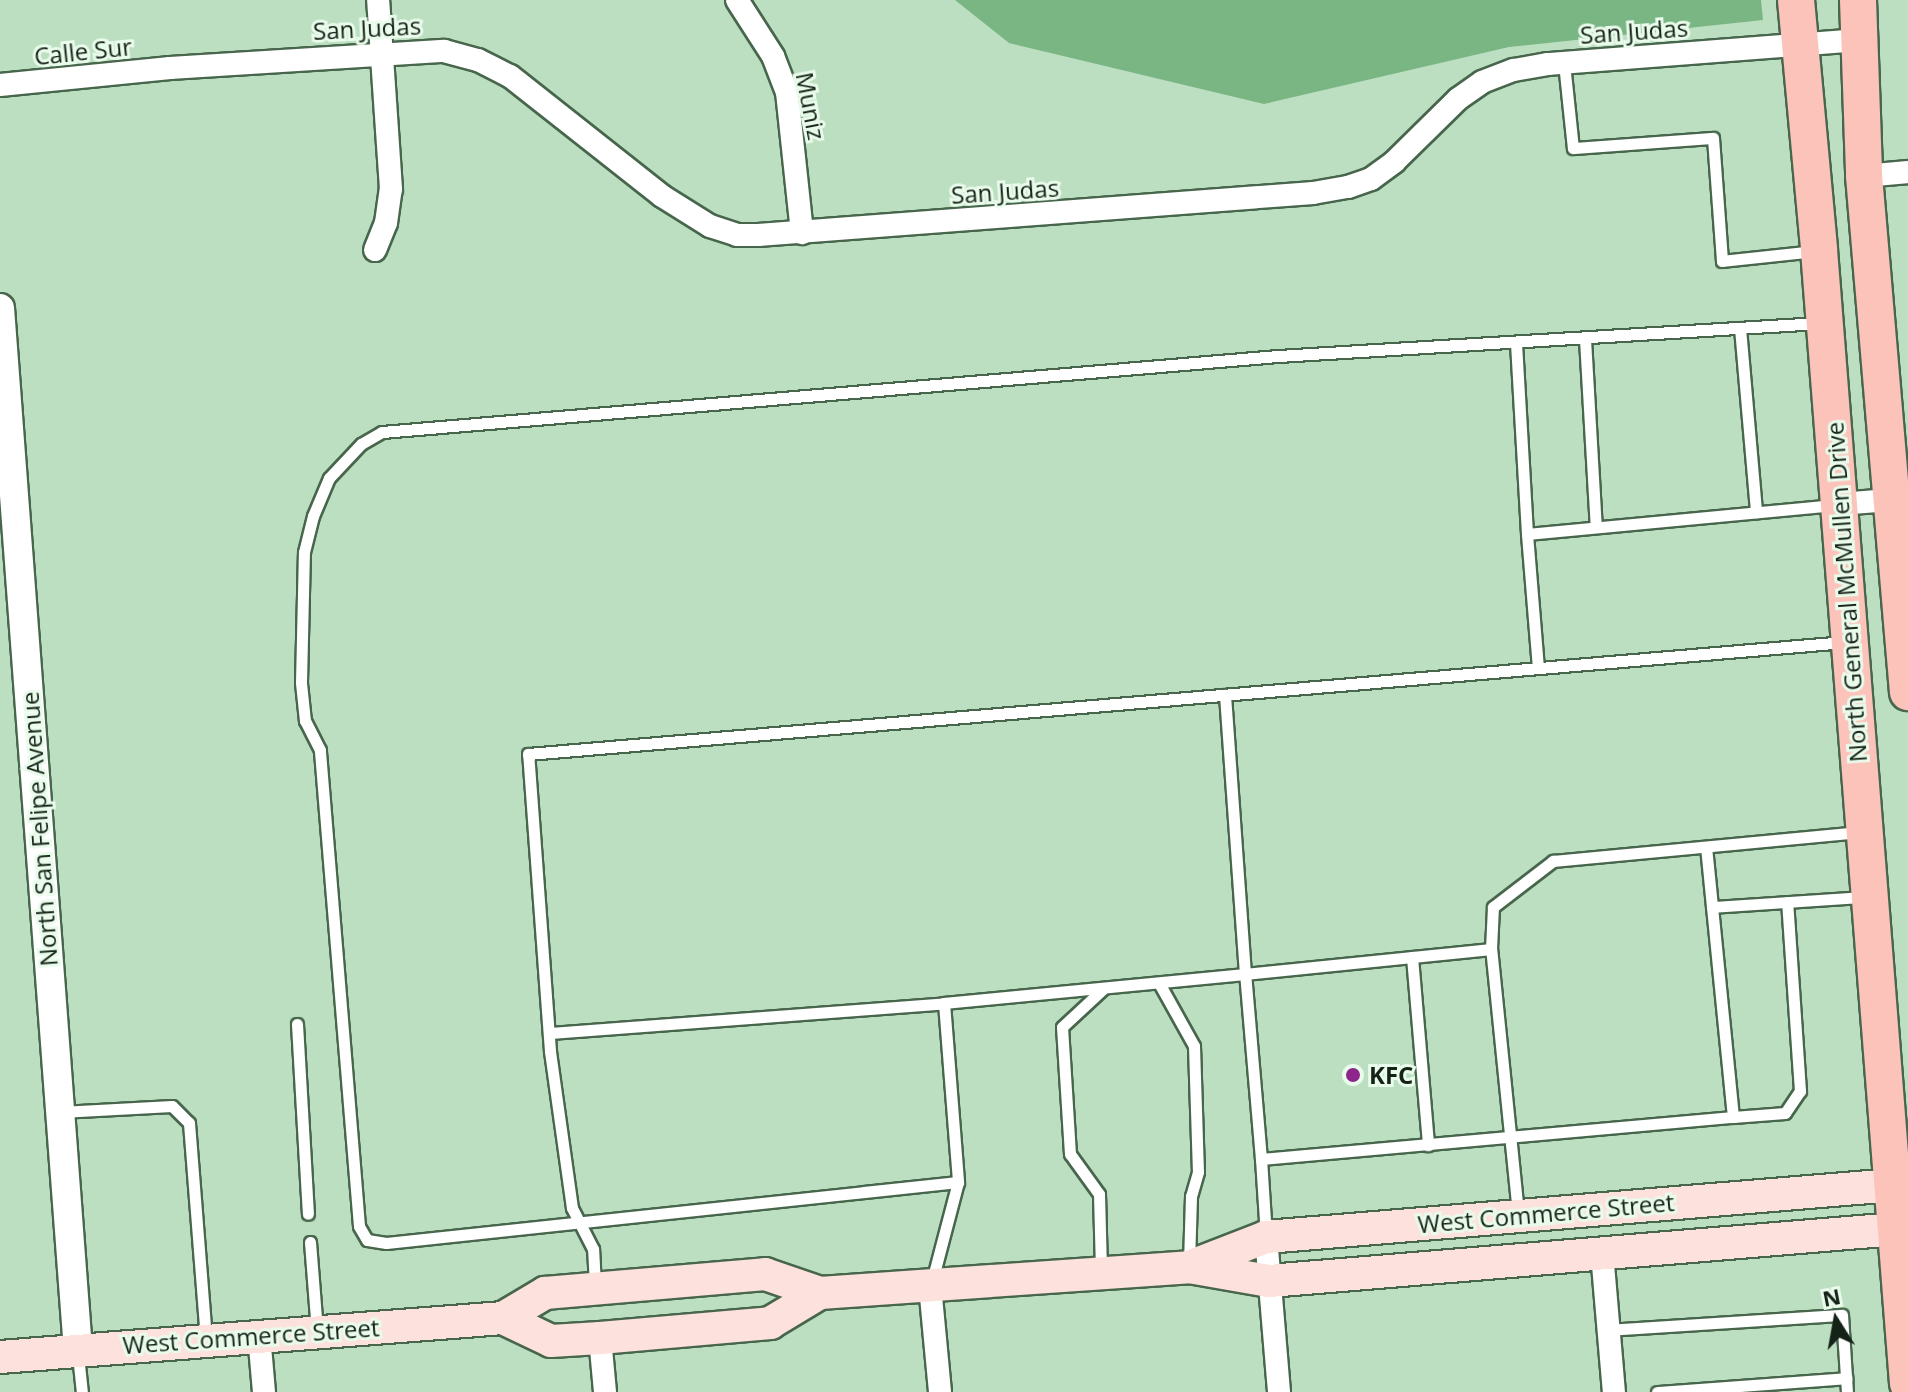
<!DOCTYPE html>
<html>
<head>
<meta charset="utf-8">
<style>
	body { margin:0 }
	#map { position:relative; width:1908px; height:1392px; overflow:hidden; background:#bcdfc1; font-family:"Open Sans",sans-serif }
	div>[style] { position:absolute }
	.green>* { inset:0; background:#7ab584 }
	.roads { filter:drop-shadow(2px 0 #47664c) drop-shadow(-2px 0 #47664c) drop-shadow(0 2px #47664c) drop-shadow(0 -2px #47664c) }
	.service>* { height:11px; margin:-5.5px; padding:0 5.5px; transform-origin:5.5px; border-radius:5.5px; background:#fff }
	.minor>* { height:22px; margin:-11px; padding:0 11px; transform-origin:11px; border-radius:11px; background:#fff }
	.tertiary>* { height:28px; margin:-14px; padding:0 14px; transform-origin:14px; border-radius:14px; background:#fff }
	.secondary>* { height:32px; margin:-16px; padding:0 16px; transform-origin:16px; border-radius:16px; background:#fde1dc }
	.primary>* { height:36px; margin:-18px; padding:0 18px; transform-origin:18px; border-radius:18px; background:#fbc3ba }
	.dots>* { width:22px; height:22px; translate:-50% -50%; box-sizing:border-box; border:4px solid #e9fbeb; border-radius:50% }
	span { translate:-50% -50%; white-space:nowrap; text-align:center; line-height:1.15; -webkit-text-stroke:6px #e9fbeb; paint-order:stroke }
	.street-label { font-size:24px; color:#152217 }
	.poi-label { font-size:24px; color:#152217; font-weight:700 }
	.left { translate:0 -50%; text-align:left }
	.north { position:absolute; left:1796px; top:1280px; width:80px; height:80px; -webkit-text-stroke:6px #e9fbeb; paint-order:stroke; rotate:349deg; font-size:22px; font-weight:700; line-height:32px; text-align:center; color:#152217 }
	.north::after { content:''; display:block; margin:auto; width:28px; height:36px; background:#152217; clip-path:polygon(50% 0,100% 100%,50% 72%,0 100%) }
</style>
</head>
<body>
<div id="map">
	<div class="green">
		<div style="clip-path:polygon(955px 0,1761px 0,1763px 20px,1509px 47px,1264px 104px,1009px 43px)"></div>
	</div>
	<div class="roads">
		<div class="service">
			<div style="left:1564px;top:63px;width:85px;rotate:84deg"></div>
			<div style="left:1573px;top:148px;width:140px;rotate:-4.1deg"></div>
			<div style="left:1713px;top:138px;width:123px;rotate:85.8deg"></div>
			<div style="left:1722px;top:261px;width:95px;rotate:-6.1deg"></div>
			<div style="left:1740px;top:328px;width:185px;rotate:85deg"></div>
			<div style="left:1585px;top:339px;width:188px;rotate:86.7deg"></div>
			<div style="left:1516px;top:343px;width:191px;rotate:86.7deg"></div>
			<div style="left:1538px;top:668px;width:134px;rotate:-94.7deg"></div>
			<div style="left:1527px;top:534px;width:309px;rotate:-5.4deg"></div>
			<div style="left:1712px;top:907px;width:151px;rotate:-3.8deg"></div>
			<div style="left:1412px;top:957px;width:189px;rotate:85.1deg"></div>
			<div style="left:1159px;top:983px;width:72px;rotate:60.9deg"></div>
			<div style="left:1194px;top:1046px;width:126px;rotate:88.2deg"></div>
			<div style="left:1198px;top:1172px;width:25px;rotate:106deg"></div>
			<div style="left:1191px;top:1196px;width:67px;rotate:91.7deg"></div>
			<div style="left:944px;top:1003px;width:302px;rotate:-5.5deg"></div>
			<div style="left:1245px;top:974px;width:280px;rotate:-94.1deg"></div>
			<div style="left:297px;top:1024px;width:190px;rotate:86.7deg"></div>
			<div style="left:549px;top:1033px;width:396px;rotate:-4.3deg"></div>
			<div style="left:944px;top:1003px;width:180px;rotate:85.5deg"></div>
			<div style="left:958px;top:1182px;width:575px;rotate:173.91deg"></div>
			<div style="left:386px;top:1243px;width:19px;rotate:-171deg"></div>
			<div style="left:367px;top:1240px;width:16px;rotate:-120deg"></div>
			<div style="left:359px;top:1226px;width:478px;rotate:-94.7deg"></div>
			<div style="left:320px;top:750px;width:33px;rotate:-117deg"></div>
			<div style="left:305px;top:721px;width:39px;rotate:-96deg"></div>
			<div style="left:301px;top:682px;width:130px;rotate:-88.7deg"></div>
			<div style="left:304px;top:552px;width:37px;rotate:-76deg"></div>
			<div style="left:313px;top:516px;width:41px;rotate:-67.2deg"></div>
			<div style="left:329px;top:478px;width:47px;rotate:-46.7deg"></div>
			<div style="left:361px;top:444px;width:24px;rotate:-30deg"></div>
			<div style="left:382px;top:432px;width:899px;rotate:-4.85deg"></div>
			<div style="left:1278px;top:356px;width:542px;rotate:-3.49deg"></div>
			<div style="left:60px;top:1112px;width:112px;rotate:-3.1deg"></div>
			<div style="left:172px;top:1106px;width:24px;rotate:45deg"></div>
			<div style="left:189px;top:1123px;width:215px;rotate:85.5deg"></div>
			<div style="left:1733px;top:1117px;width:52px;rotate:-4.4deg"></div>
			<div style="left:1785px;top:1113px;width:27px;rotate:-56deg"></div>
			<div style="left:1800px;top:1091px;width:189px;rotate:-93.9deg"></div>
			<div style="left:1261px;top:1159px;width:186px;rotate:-94.9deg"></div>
			<div style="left:1245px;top:974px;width:247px;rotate:-5.8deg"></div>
			<div style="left:1518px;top:1213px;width:265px;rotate:-95.8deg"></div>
			<div style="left:1491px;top:949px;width:42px;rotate:-87.3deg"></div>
			<div style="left:1493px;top:907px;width:76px;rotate:-37.5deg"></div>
			<div style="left:1553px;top:861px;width:308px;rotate:-5.4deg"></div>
			<div style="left:1266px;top:1236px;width:77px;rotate:-93.7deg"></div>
			<div style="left:1261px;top:1159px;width:474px;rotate:-5.1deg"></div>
			<div style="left:1733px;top:1117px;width:271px;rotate:-95.7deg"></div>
			<div style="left:310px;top:1242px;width:88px;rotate:85.5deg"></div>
			<div style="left:1101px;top:1270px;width:76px;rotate:-91.5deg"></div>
			<div style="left:1099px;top:1194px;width:49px;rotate:-125.9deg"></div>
			<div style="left:1070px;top:1154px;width:127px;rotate:-93.6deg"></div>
			<div style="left:1062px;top:1027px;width:57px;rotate:-42.9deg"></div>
			<div style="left:932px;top:1281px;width:102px;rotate:-75.3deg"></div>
			<div style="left:595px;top:1285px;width:36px;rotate:-93deg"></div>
			<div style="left:593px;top:1249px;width:46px;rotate:-117.1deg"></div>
			<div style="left:572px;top:1208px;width:159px;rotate:-98deg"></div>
			<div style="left:550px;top:1051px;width:298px;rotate:-94.2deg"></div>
			<div style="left:528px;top:754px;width:1321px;rotate:-4.86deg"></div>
			<div style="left:1608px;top:1330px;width:234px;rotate:-3.7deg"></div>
			<div style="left:1842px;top:1315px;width:77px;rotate:86.3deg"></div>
			<div style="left:78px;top:1355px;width:37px;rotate:84deg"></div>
			<div style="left:1657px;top:1392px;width:190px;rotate:-4.2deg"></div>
		</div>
		<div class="minor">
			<div style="left:737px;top:0;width:67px;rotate:57.3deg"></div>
			<div style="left:773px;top:56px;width:39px;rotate:69deg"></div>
			<div style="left:787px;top:92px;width:142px;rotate:83.9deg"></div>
			<div style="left:0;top:85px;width:171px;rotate:-5.7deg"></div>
			<div style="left:170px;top:68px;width:275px;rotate:-3.6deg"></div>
			<div style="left:444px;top:51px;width:35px;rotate:15deg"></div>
			<div style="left:478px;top:60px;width:36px;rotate:27deg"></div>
			<div style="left:510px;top:76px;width:194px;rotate:38.3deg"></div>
			<div style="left:662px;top:196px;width:57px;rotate:32deg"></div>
			<div style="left:710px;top:226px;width:28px;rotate:18deg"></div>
			<div style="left:737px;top:235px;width:21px"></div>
			<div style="left:758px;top:235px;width:557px;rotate:-4.33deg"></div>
			<div style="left:1313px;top:193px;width:36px;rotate:-10deg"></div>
			<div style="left:1348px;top:187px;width:24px;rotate:-19deg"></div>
			<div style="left:1371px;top:179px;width:29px;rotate:-36deg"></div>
			<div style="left:1394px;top:162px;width:90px;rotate:-44.5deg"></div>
			<div style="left:1458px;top:99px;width:29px;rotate:-35deg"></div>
			<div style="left:1482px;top:82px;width:34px;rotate:-21deg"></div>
			<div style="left:1514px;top:70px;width:35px;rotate:-10deg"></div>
			<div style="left:1548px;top:64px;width:311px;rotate:-4.4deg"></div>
			<div style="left:1864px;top:176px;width:44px;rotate:-5.2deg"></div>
			<div style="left:375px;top:250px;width:29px;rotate:-68deg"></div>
			<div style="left:386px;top:223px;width:34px;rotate:-82deg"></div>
			<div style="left:391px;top:189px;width:189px;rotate:-93.9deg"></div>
			<div style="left:1839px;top:504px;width:64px;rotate:-4.5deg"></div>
			<div style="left:1266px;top:1237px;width:156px;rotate:85.2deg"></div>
			<div style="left:1602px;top:1253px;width:140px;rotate:85.1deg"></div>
			<div style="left:930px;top:1286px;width:106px;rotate:84.6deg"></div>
			<div style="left:259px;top:1335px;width:57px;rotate:85deg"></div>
			<div style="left:600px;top:1338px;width:54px;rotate:84.7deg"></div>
		</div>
		<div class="tertiary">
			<div style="left:0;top:308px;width:1045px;rotate:85.72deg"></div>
		</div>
		<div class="secondary">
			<div style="left:1189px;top:1267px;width:83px;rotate:-21.3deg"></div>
			<div style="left:1266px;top:1237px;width:629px;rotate:-4.74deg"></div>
			<div style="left:503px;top:1318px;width:53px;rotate:25.6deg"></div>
			<div style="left:551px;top:1341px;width:49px;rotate:-3.5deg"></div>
			<div style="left:600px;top:1338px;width:171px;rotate:-5deg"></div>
			<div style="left:770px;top:1323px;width:58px;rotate:-31deg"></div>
			<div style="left:0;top:1357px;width:505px;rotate:-4.43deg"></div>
			<div style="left:503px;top:1318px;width:49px;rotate:-30.8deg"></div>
			<div style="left:545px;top:1293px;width:221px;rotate:-4.9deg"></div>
			<div style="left:765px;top:1274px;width:58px;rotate:19.1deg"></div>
			<div style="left:820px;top:1293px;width:370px;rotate:-4deg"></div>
			<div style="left:1189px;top:1267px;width:81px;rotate:9.9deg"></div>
			<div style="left:1269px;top:1281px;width:629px;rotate:-4.74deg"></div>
		</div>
		<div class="primary">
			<div style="left:1796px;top:0;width:251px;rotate:84.7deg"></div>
			<div style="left:1819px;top:250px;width:1137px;rotate:85.51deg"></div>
			<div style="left:1858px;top:0;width:176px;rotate:88deg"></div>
			<div style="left:1864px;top:176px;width:518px;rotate:85.13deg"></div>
		</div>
	</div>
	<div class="dots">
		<div style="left:1353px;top:1075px;background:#8d258b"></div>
	</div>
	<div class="street-label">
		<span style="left:367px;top:28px;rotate:-3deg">San Judas</span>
		<span style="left:1634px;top:31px;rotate:-4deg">San Judas</span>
		<span style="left:83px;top:51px;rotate:-6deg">Calle Sur</span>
		<span style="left:811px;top:106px;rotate:79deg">Muniz</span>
		<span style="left:1005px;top:191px;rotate:-4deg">San Judas</span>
		<span style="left:1846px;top:592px;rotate:-94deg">North General McMullen Drive</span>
		<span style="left:39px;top:829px;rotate:-94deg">North San Felipe Avenue</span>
		<span style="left:1546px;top:1213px;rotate:-5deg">West Commerce Street</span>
		<span style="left:251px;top:1336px;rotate:-4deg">West Commerce Street</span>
	</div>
	<div class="poi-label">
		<span class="left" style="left:1369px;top:1075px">KFC</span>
	</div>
	<div class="north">N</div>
</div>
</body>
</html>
